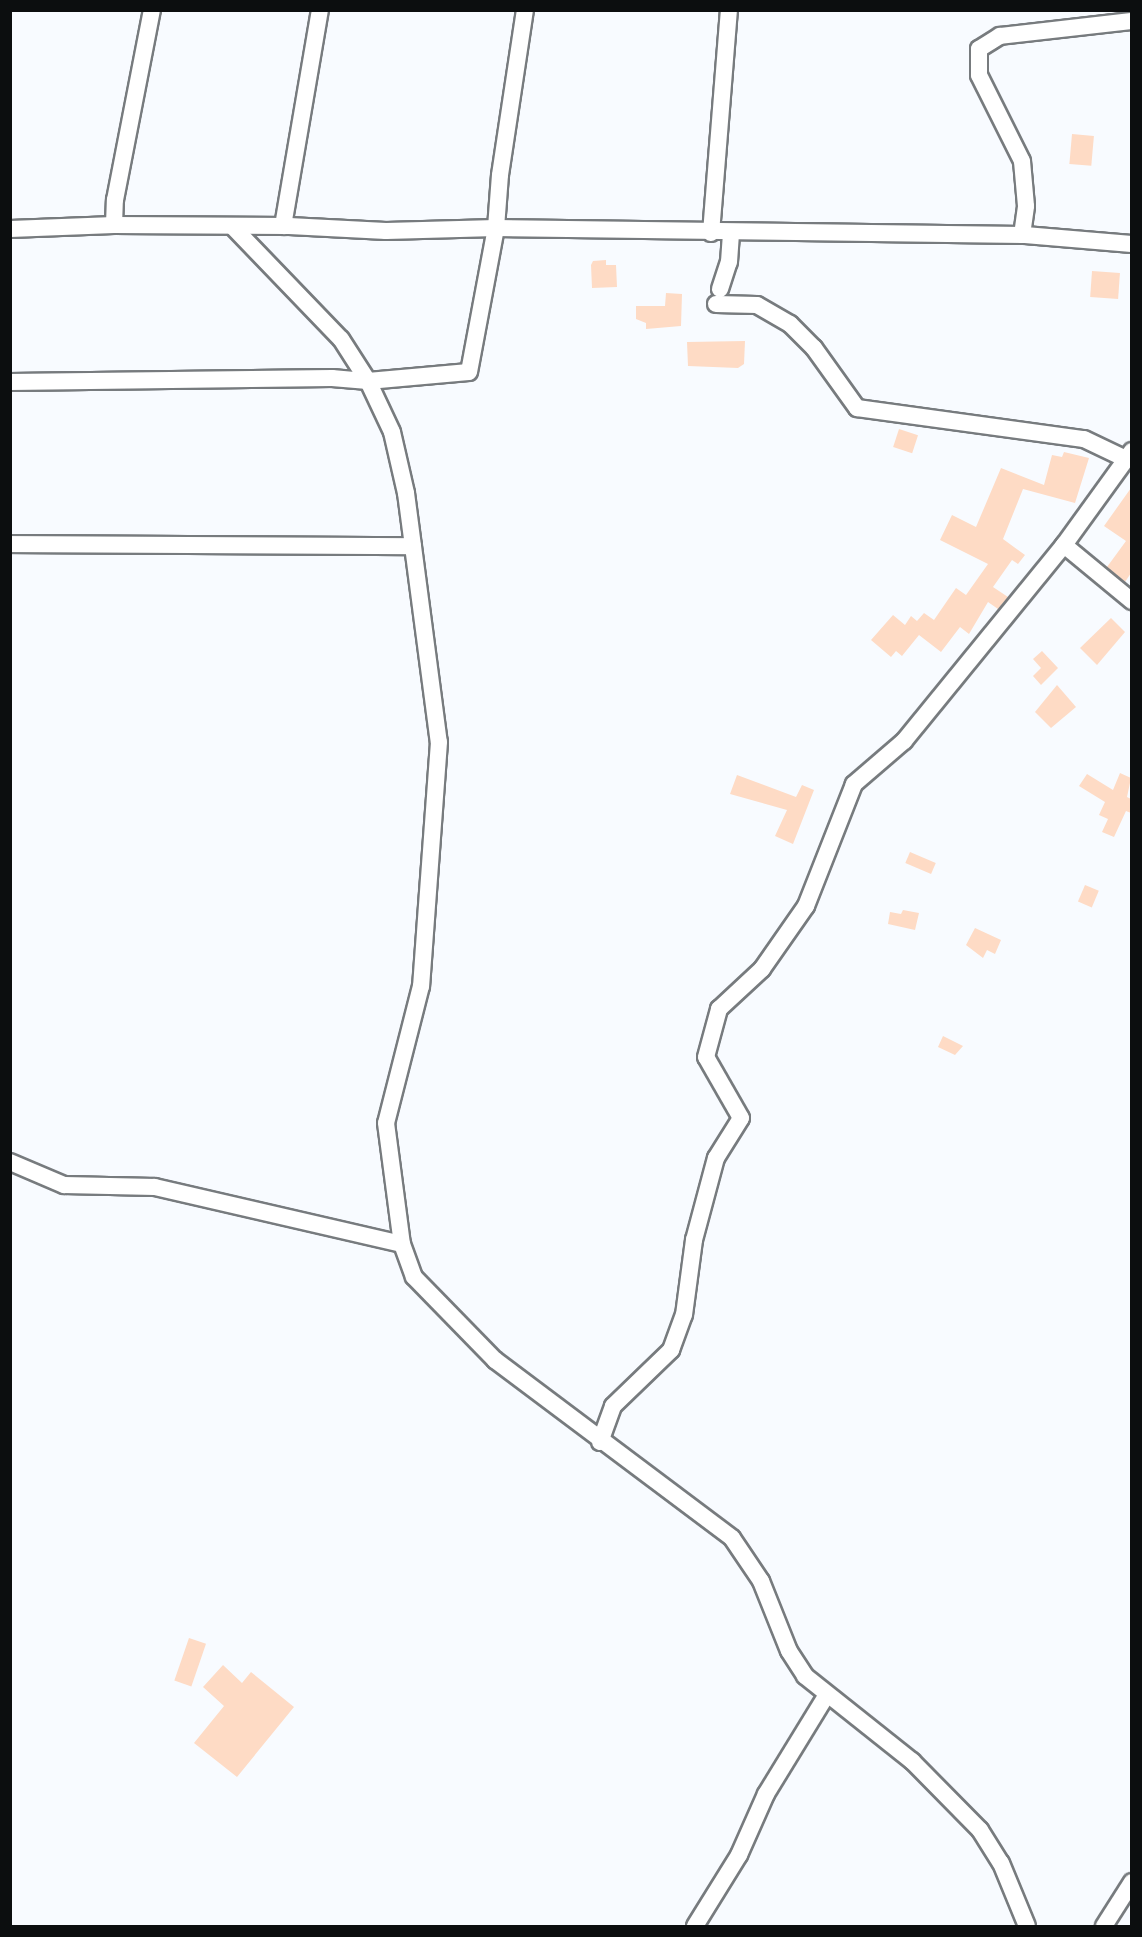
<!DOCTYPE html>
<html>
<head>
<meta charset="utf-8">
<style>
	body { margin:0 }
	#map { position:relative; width:1142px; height:1937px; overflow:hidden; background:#f8fbff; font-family:Raleway,sans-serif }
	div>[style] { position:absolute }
	.building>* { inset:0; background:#fedbc5; transform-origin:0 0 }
	.roads { filter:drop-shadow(2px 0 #777b7e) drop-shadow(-2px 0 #777b7e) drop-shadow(0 2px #777b7e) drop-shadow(0 -2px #777b7e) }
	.street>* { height:16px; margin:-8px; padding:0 8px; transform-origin:8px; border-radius:8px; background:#fff }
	span { translate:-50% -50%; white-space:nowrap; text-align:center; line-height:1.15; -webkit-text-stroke:5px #fff; paint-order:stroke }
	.frame { position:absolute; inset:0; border:12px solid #0c0e0f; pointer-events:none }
</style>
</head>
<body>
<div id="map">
	<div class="building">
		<div style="left:1072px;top:134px;width:22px;height:30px;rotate:5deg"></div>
		<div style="clip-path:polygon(606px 260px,606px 265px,616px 265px,617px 287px,592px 288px,591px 265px,593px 261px)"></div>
		<div style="left:1092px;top:271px;width:28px;height:26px;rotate:4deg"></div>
		<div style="clip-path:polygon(666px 293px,682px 294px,681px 326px,646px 329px,646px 323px,636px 319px,636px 306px,665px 306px)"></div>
		<div style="clip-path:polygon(745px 341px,744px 364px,738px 368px,688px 366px,687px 342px)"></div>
		<div style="left:899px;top:429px;width:20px;height:19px;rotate:18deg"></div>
		<div style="clip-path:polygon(1064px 452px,1089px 458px,1075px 503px,1023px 489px,1003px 539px,1025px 555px,1018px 564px,1012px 560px,993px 587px,1008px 597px,998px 609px,988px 602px,969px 634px,960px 627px,941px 652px,919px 635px,902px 656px,896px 651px,891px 657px,871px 640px,893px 615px,905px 625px,911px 616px,917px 621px,924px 613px,934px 620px,956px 588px,966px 595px,988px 564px,940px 540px,952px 515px,976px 527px,1001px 468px,1044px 485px,1052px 455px,1062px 457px)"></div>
		<div style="clip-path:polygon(1131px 488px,1131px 573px,1125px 582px,1107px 567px,1126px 541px,1104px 526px)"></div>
		<div style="clip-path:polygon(1111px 618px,1125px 632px,1097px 665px,1080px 648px)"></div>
		<div style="clip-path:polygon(1042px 651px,1058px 668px,1041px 685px,1033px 676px,1041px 668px,1033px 659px)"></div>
		<div style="clip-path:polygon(1057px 685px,1076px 707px,1051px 728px,1035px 712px)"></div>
		<div style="clip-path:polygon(1120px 773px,1131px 778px,1127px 797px,1131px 799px,1131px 813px,1126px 811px,1114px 837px,1102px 832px,1108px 819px,1099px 815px,1105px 802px,1079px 786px,1087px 774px,1113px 790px)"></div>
		<div style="clip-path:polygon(737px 775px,796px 797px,802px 785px,814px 790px,793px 844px,775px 836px,787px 810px,730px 794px)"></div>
		<div style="left:910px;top:852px;width:28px;height:12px;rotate:23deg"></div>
		<div style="left:1085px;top:885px;width:15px;height:18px;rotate:23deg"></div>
		<div style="clip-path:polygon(903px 910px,919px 913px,915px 930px,888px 924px,890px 912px,901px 914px)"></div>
		<div style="clip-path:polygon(975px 928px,1001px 940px,995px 954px,987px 950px,983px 958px,966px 945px)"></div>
		<div style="clip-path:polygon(943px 1036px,963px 1046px,955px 1055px,938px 1047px)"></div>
		<div style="left:189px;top:1638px;width:18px;height:45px;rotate:19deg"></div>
		<div style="clip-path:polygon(223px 1665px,242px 1683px,251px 1672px,294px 1707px,237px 1777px,194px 1743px,224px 1706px,203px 1687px)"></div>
	</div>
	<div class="roads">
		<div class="street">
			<div style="left:114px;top:225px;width:25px;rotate:-88deg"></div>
			<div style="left:115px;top:200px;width:194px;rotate:-79deg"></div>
			<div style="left:283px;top:226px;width:219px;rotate:-80.3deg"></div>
			<div style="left:234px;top:228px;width:154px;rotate:46.1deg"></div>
			<div style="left:341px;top:339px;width:50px;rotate:57.3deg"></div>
			<div style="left:368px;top:381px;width:56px;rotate:64.8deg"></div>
			<div style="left:392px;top:432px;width:63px;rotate:77.1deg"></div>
			<div style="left:406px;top:493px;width:251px;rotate:82.5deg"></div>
			<div style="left:439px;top:742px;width:245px;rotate:94.2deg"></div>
			<div style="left:421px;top:986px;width:141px;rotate:104.3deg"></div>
			<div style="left:386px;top:1123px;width:122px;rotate:82.5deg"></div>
			<div style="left:402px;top:1244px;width:35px;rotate:70deg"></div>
			<div style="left:414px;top:1277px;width:116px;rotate:45.7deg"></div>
			<div style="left:495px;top:1360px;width:296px;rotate:36.9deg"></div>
			<div style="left:732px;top:1538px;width:52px;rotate:56deg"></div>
			<div style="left:761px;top:1581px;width:75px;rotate:68.2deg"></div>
			<div style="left:789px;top:1651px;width:30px;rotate:57deg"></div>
			<div style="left:805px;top:1676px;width:137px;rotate:38.5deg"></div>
			<div style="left:912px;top:1761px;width:97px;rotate:45.4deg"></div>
			<div style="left:980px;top:1830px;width:39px;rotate:58deg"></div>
			<div style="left:1001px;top:1863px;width:68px;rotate:67.6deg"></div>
			<div style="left:10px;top:229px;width:104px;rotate:-2.2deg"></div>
			<div style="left:114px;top:225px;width:175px;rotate:0.3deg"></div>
			<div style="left:289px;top:226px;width:97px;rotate:3deg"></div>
			<div style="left:386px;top:231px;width:110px;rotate:-1.6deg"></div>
			<div style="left:496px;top:228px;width:529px;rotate:0.76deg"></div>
			<div style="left:1025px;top:235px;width:107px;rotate:4.8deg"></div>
			<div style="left:711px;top:233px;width:224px;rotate:-85.4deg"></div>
			<div style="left:1022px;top:235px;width:29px;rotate:-82deg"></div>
			<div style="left:1026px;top:206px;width:45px;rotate:-95.1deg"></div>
			<div style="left:1022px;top:161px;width:96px;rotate:-116.6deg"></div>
			<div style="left:979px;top:75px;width:26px;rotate:-90deg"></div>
			<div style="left:979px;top:49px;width:25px;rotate:-32deg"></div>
			<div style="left:1000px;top:36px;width:133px;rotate:-6.5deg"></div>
			<div style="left:720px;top:289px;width:28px;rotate:-72deg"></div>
			<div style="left:729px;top:262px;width:29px;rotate:-86deg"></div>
			<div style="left:716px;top:304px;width:41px;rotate:1.4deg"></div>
			<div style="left:757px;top:305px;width:38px;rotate:30deg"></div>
			<div style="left:790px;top:324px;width:34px;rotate:45deg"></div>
			<div style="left:814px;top:348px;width:74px;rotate:54.4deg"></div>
			<div style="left:857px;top:408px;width:229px;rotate:7.8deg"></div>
			<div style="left:1084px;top:439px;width:47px;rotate:25.5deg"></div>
			<div style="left:10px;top:382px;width:322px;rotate:-0.7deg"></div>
			<div style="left:332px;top:378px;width:36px;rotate:5deg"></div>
			<div style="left:368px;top:381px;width:101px;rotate:-5.1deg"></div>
			<div style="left:469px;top:372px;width:147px;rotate:-79.4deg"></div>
			<div style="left:496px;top:228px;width:53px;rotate:-85.7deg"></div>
			<div style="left:500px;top:175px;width:167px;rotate:-81.4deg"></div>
			<div style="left:10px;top:544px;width:403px;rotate:0.3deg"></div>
			<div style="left:1064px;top:545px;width:88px;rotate:39.5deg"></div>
			<div style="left:10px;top:1162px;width:59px;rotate:23.1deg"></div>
			<div style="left:64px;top:1185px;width:91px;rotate:1.3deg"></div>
			<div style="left:155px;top:1187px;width:253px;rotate:13deg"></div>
			<div style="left:600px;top:1442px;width:38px;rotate:-70deg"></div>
			<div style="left:613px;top:1406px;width:81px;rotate:-44deg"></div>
			<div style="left:671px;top:1350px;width:37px;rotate:-70deg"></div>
			<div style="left:684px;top:1315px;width:76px;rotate:-82.4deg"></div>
			<div style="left:694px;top:1240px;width:85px;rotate:-75deg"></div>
			<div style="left:716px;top:1158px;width:47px;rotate:-58deg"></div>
			<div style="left:741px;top:1118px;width:70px;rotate:-119.8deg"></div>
			<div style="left:706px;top:1057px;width:50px;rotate:-74.8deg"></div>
			<div style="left:719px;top:1009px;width:59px;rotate:-42.9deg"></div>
			<div style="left:762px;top:969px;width:77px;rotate:-55.1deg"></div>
			<div style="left:806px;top:906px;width:131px;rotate:-68.5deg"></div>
			<div style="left:854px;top:784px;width:66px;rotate:-40.7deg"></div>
			<div style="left:904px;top:741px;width:253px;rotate:-50.8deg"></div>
			<div style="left:1064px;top:545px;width:116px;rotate:-54.1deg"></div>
			<div style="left:695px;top:1926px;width:84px;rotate:-58.2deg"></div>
			<div style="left:739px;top:1855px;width:67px;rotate:-66.1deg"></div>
			<div style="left:766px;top:1794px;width:115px;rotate:-58.5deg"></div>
			<div style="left:1104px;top:1926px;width:52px;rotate:-57.5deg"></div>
		</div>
	</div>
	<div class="frame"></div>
</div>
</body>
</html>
